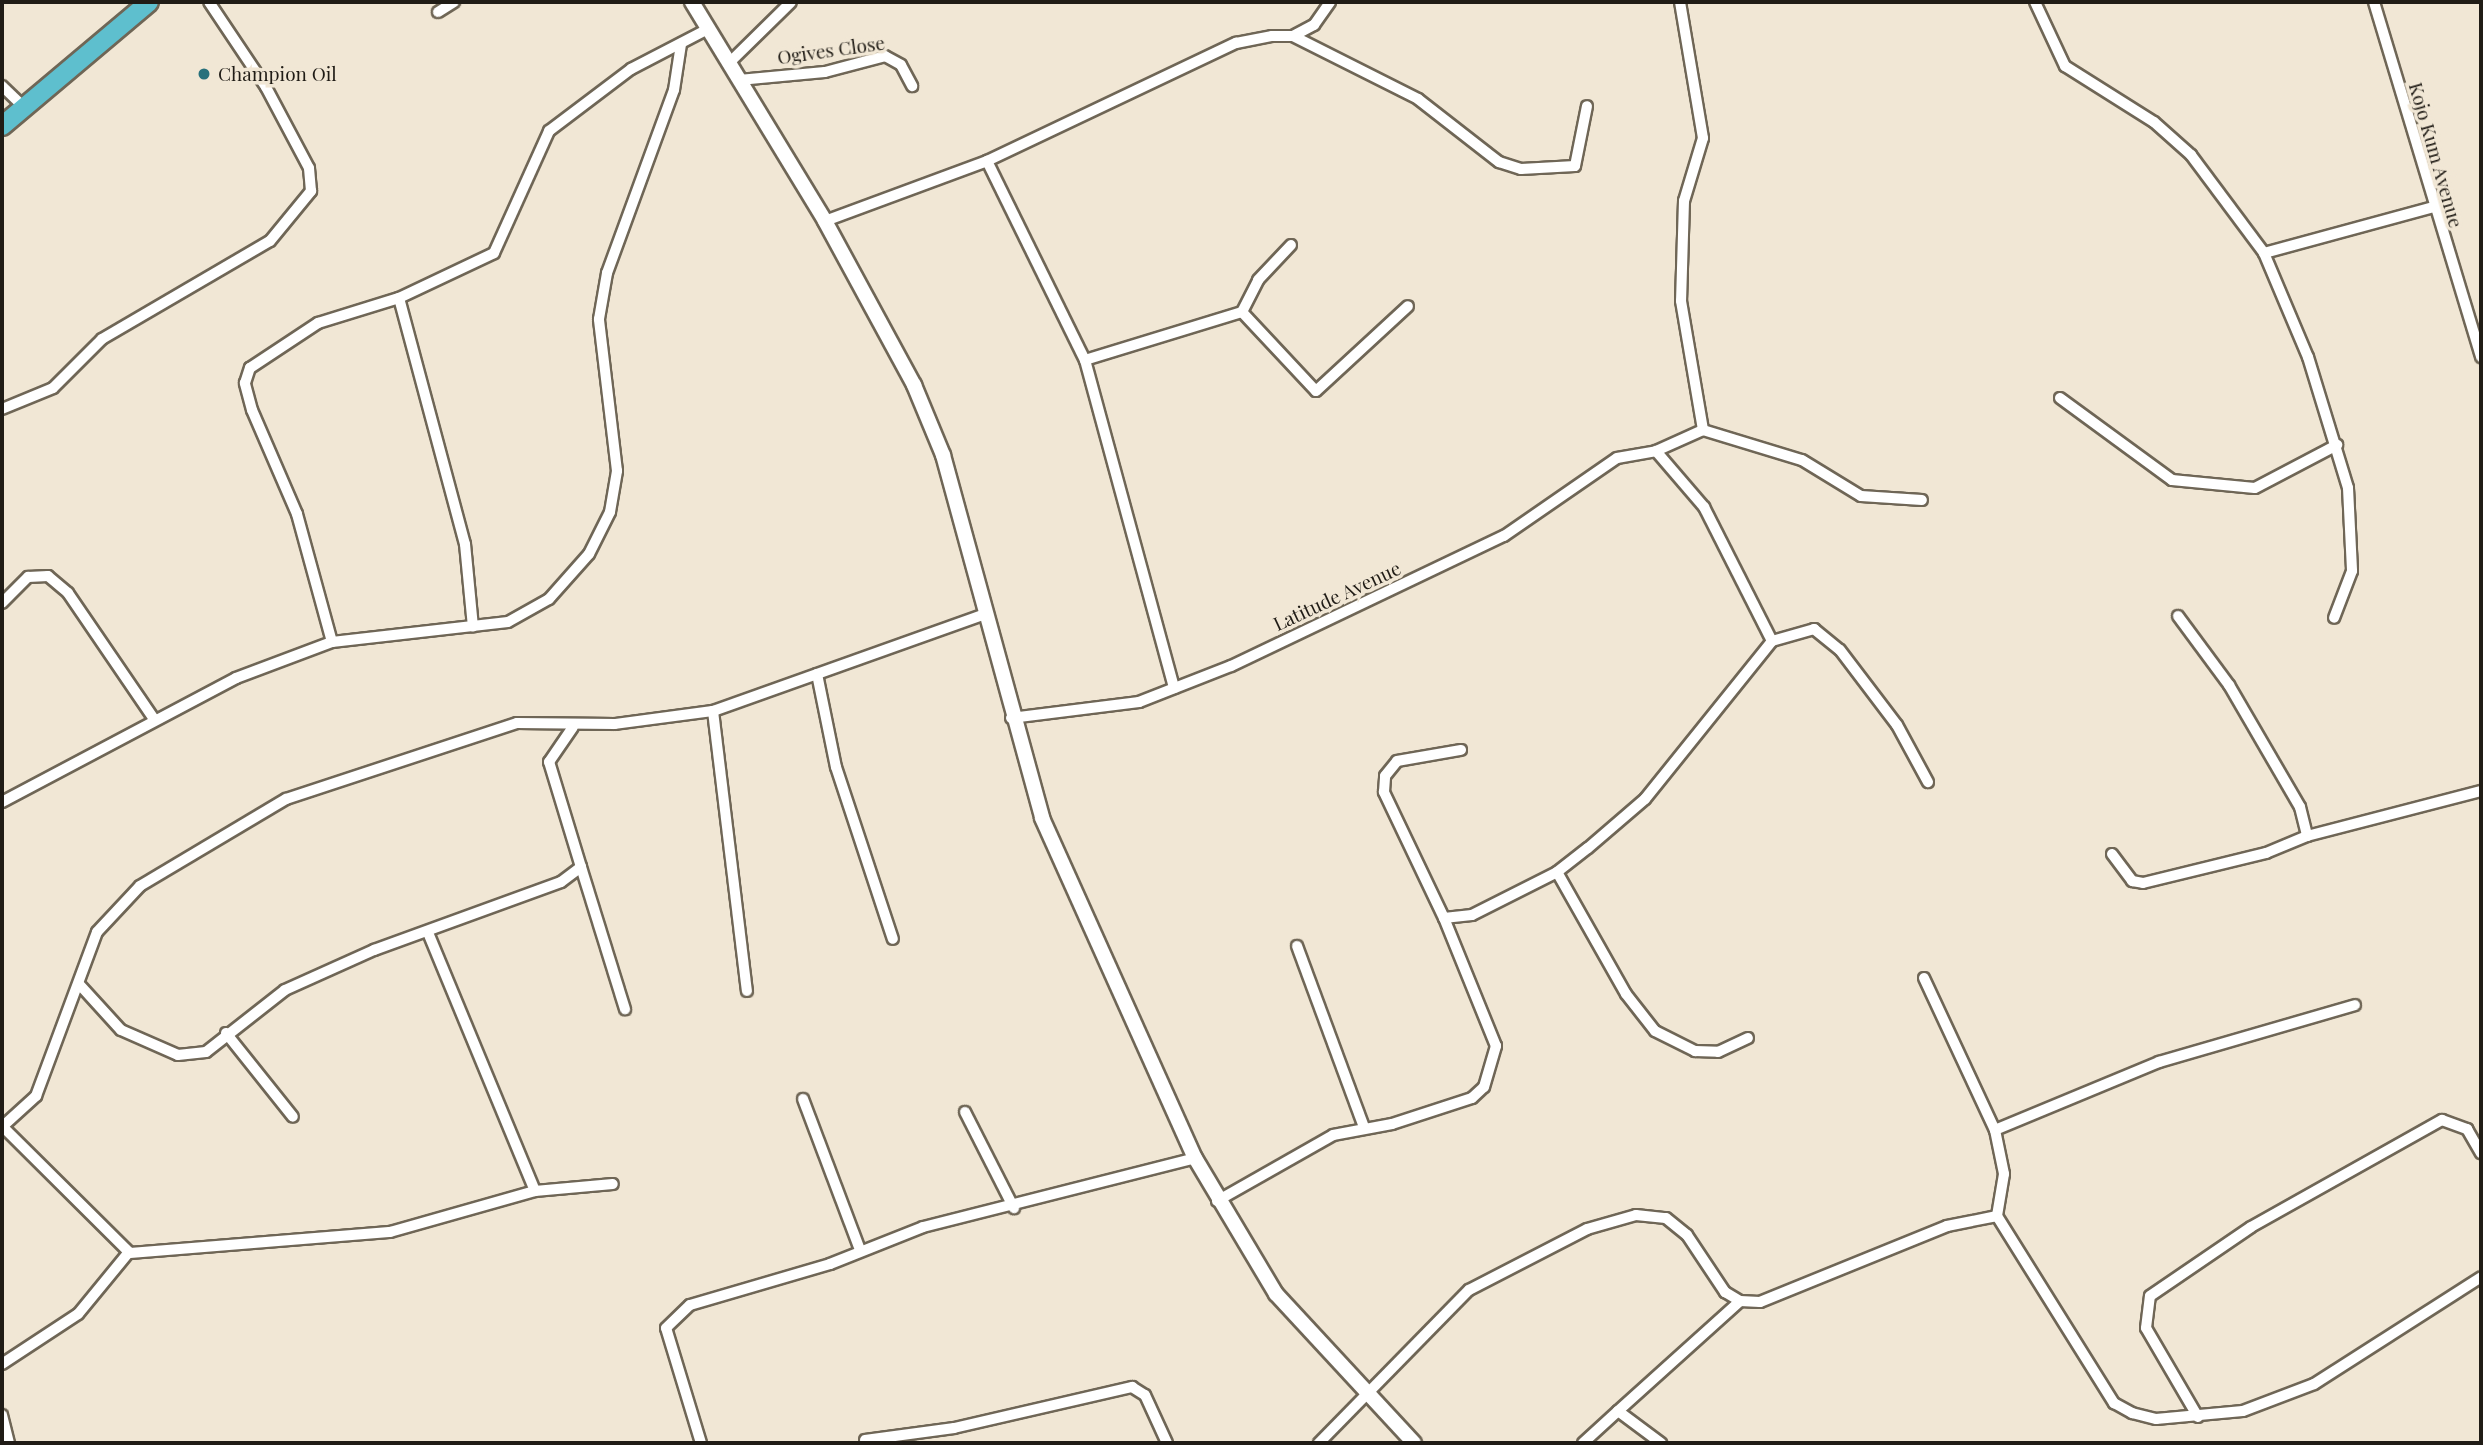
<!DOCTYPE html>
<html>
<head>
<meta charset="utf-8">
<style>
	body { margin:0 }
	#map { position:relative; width:2483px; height:1445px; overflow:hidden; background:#f1e7d5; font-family:"Playfair Display",serif }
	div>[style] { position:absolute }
	.roads { filter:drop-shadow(2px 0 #6f6656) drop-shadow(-2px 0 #6f6656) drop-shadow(0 2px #6f6656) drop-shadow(0 -2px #6f6656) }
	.minor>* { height:10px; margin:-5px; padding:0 5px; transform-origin:5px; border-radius:5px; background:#fff }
	.tertiary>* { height:14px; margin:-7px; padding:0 7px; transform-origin:7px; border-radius:7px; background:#fff }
	.trunk>* { height:18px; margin:-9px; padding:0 9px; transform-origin:9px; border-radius:9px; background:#5ebfce }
	.dots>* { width:19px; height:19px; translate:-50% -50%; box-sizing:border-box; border:4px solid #f1e7d5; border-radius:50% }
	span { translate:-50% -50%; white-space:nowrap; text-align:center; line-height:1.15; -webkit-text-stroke:7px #f1e7d5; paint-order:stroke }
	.street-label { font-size:19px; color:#201c16 }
	.poi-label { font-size:19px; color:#201c16 }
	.left { translate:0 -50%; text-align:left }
	.frame { position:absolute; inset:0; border:4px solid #201c16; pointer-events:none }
</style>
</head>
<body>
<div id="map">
	<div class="roads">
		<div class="minor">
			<div style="left:1680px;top:2px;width:138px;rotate:80.4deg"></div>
			<div style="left:1703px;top:138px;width:66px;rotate:106.8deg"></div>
			<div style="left:1684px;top:201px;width:100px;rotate:91.7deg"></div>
			<div style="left:1681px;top:301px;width:131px;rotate:80.3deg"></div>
			<div style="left:2035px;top:2px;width:71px;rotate:64.9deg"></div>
			<div style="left:2065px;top:66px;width:105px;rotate:32.2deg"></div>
			<div style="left:2154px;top:122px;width:50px;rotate:41.7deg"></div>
			<div style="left:2191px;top:155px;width:122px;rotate:53.3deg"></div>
			<div style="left:2264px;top:253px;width:113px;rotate:67.1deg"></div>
			<div style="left:2308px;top:357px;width:137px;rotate:73deg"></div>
			<div style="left:2348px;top:488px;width:83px;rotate:87.2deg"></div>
			<div style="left:2352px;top:571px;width:50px;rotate:111deg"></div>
			<div style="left:2374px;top:2px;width:371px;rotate:73.2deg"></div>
			<div style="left:438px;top:12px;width:19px;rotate:-32deg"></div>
			<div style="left:1293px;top:36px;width:24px;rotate:-28deg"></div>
			<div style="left:1314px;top:25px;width:28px;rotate:-55deg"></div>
			<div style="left:728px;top:64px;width:88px;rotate:-44.5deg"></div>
			<div style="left:739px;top:80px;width:86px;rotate:-5.3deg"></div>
			<div style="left:825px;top:72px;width:62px;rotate:-14.9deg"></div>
			<div style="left:885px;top:56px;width:18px;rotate:29deg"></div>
			<div style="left:901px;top:65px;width:24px;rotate:62deg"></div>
			<div style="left:2px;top:86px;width:32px;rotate:44deg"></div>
			<div style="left:987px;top:161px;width:222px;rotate:63.8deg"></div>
			<div style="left:1085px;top:360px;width:340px;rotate:74.8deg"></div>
			<div style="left:825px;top:221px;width:173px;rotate:-20.3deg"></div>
			<div style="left:987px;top:161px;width:276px;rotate:-25.4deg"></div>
			<div style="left:1236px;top:43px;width:37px;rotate:-11deg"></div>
			<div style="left:1272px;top:36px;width:21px"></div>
			<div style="left:1293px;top:36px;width:140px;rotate:26.7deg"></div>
			<div style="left:1418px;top:99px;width:103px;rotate:37.9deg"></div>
			<div style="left:1499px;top:162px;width:23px;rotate:18deg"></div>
			<div style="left:1521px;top:169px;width:54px;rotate:-3.2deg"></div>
			<div style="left:1575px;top:166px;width:61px;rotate:-78.7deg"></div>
			<div style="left:2264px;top:253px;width:175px;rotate:-15.2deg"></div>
			<div style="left:399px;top:298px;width:255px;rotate:75deg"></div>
			<div style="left:465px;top:544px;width:83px;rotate:84.5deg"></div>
			<div style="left:1242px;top:312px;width:36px;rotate:-63deg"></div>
			<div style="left:1258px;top:280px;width:48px;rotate:-46.7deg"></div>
			<div style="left:1085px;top:360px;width:164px;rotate:-17deg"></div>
			<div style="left:1242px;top:312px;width:108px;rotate:46.9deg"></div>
			<div style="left:1316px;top:391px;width:125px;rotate:-42.7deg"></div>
			<div style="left:2060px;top:398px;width:139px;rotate:36.2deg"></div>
			<div style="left:2172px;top:480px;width:83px;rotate:5.5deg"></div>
			<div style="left:2255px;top:488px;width:93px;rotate:-27.7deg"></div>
			<div style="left:2px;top:409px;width:55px;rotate:-22.4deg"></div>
			<div style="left:53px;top:388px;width:69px;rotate:-45deg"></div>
			<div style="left:102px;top:339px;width:194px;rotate:-30.3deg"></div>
			<div style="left:270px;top:241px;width:65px;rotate:-50.6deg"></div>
			<div style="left:311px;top:191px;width:23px;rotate:-95deg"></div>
			<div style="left:309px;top:168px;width:92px;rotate:-118deg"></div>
			<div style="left:266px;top:87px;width:102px;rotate:-123.8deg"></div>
			<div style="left:1656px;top:451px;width:74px;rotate:49.4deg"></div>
			<div style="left:1704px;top:507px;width:150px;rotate:63.1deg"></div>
			<div style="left:2px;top:603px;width:37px;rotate:-45deg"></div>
			<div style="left:28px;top:577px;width:20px;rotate:-3deg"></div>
			<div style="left:48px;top:576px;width:26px;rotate:40deg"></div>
			<div style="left:68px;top:593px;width:153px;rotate:55.7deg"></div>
			<div style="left:2178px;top:616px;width:86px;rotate:53.5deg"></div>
			<div style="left:2229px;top:685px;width:141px;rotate:59.8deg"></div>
			<div style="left:2300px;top:807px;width:30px;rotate:76deg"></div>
			<div style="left:2307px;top:836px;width:180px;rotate:-14.5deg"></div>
			<div style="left:332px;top:642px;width:133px;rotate:-105.3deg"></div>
			<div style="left:297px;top:514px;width:113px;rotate:-113.4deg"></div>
			<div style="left:252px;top:410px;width:28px;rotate:-105deg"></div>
			<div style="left:245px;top:383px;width:16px;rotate:-72deg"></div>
			<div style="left:250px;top:368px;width:82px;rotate:-33.5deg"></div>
			<div style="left:318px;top:323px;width:85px;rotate:-17.2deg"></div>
			<div style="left:399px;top:298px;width:105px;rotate:-25.3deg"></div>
			<div style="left:494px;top:253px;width:134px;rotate:-65.7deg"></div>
			<div style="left:549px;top:131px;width:103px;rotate:-37.1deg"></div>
			<div style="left:631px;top:69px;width:87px;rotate:-27.5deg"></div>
			<div style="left:817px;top:674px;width:95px;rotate:78.5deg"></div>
			<div style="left:836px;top:767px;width:181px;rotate:71.7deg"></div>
			<div style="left:713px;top:711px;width:282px;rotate:83.1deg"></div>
			<div style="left:1011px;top:718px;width:129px;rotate:-7.1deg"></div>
			<div style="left:1139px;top:702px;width:99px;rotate:-21.4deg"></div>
			<div style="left:1231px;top:666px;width:302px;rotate:-25.5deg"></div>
			<div style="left:1504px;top:536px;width:137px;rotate:-34.6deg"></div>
			<div style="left:1617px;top:458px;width:40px;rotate:-10deg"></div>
			<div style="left:1656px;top:451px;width:51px;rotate:-24.1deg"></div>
			<div style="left:1703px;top:430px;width:103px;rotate:16.9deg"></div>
			<div style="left:1802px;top:460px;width:69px;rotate:31.4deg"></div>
			<div style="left:1861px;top:496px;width:61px;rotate:3.8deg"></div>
			<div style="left:2px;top:802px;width:265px;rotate:-27.9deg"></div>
			<div style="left:236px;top:678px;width:103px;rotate:-20.6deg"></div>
			<div style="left:332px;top:642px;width:177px;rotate:-6.5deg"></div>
			<div style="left:508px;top:622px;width:47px;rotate:-29.3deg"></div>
			<div style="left:549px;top:599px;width:60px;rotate:-48.4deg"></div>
			<div style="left:589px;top:554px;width:47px;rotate:-63.4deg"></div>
			<div style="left:610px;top:512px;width:42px;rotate:-80.3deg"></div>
			<div style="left:617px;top:471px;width:153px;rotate:-96.8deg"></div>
			<div style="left:599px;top:319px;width:47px;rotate:-80.1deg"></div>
			<div style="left:607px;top:273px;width:195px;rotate:-69.9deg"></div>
			<div style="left:674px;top:90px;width:47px;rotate:-81.3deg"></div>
			<div style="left:2112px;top:854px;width:34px;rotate:53deg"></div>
			<div style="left:2132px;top:881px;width:11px;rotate:10deg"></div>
			<div style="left:2143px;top:883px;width:127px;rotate:-13.7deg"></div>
			<div style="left:2266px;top:853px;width:44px;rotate:-22.5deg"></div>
			<div style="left:581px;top:867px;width:149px;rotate:72.8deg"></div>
			<div style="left:1557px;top:872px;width:140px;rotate:60.5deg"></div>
			<div style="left:1626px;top:994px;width:47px;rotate:51.9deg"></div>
			<div style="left:1655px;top:1031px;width:45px;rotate:26.6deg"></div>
			<div style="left:1695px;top:1051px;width:23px;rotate:2deg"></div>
			<div style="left:1718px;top:1052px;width:33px;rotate:-25deg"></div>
			<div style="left:1444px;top:918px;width:140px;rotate:-115.5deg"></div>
			<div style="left:1384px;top:792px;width:16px;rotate:-86deg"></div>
			<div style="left:1385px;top:776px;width:19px;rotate:-51deg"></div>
			<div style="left:1397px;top:761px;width:65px;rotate:-9.8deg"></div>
			<div style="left:429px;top:935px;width:277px;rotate:67.5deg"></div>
			<div style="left:1297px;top:946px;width:193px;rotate:69.7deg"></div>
			<div style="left:1924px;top:978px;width:168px;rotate:65deg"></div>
			<div style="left:1995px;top:1130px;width:45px;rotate:78.4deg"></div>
			<div style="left:2004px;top:1174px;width:43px;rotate:99.5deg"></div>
			<div style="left:1997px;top:1216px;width:221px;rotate:58deg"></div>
			<div style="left:2114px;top:1403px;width:21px;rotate:29deg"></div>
			<div style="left:2132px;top:1413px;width:25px;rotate:14deg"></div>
			<div style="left:2156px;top:1419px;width:87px;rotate:-5.3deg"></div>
			<div style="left:2243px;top:1411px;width:76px;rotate:-20.8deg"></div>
			<div style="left:2314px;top:1384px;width:198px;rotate:-32.6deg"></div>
			<div style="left:79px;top:984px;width:62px;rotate:47.6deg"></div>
			<div style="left:121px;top:1030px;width:62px;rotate:23.7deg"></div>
			<div style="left:178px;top:1055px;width:28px;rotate:-6deg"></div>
			<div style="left:206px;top:1052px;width:100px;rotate:-38.1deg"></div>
			<div style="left:285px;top:990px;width:98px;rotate:-24.2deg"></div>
			<div style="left:374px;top:950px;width:199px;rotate:-20deg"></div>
			<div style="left:561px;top:882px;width:25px;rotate:-37deg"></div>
			<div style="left:581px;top:867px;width:110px;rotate:-106.9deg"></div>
			<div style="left:549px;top:762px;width:42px;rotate:-55.6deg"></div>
			<div style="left:226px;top:1033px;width:107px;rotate:51.4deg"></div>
			<div style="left:803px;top:1099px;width:161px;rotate:69.3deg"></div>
			<div style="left:965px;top:1112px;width:108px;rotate:63deg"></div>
			<div style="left:2px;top:1126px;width:179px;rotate:44.8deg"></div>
			<div style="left:129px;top:1252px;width:80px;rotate:129.4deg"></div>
			<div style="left:78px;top:1314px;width:91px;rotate:146.7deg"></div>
			<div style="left:3px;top:1126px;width:45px;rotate:-42.3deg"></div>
			<div style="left:36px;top:1096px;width:175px;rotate:-69.6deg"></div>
			<div style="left:97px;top:932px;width:63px;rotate:-46.9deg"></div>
			<div style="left:140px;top:886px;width:170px;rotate:-30.8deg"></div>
			<div style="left:286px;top:799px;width:243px;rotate:-18.2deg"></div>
			<div style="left:517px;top:723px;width:98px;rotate:0.6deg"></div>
			<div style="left:615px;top:724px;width:99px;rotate:-7.6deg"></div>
			<div style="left:713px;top:711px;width:290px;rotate:-19.6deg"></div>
			<div style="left:1995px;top:1130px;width:178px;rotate:-22.5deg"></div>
			<div style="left:2159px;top:1062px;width:204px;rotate:-16.2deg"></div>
			<div style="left:1217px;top:1201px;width:133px;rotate:-29.6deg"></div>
			<div style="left:1333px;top:1135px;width:60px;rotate:-10.6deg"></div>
			<div style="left:1392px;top:1124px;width:84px;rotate:-18deg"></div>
			<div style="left:1472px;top:1098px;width:16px;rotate:-43deg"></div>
			<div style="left:1484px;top:1087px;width:43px;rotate:-73.7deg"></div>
			<div style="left:1496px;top:1046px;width:138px;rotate:-112.1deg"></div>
			<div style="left:1444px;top:918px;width:28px;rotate:-6deg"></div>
			<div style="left:1472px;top:915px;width:95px;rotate:-26.8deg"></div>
			<div style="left:1557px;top:872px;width:39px;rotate:-38deg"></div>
			<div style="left:1588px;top:848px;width:75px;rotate:-40.7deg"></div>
			<div style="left:1645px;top:799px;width:203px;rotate:-51.2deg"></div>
			<div style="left:1772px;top:641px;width:44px;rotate:-15.9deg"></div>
			<div style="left:1814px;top:629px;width:33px;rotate:39deg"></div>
			<div style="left:1840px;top:650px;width:94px;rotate:52.8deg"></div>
			<div style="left:1897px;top:725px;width:65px;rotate:61.5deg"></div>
			<div style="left:129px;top:1253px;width:262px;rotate:-4.6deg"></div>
			<div style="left:390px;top:1232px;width:151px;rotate:-15.8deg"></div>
			<div style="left:535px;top:1191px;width:78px;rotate:-5.1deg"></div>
			<div style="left:1618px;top:1411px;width:164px;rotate:-42deg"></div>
			<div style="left:2px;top:1415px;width:29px;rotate:76deg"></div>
			<div style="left:2198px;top:1417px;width:103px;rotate:-120.3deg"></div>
			<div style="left:2146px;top:1328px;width:32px;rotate:-83deg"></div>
			<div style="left:2150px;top:1296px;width:122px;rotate:-34.3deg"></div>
			<div style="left:2251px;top:1227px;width:219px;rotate:-29.3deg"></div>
			<div style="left:2442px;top:1120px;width:27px;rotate:20deg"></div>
			<div style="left:2467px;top:1129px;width:28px;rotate:60deg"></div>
			<div style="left:865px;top:1440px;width:90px;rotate:-7.7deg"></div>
			<div style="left:954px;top:1428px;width:183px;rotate:-13deg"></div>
			<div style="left:1132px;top:1387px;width:15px;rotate:32deg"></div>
			<div style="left:1145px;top:1395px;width:53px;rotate:65.4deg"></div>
			<div style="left:701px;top:1443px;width:120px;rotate:-106.9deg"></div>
			<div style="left:666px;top:1328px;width:33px;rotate:-44deg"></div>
			<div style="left:690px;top:1305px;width:146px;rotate:-16.3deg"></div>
			<div style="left:830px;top:1264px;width:100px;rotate:-21.7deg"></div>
			<div style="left:923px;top:1227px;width:281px;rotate:-14.2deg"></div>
			<div style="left:1319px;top:1443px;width:214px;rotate:-45.6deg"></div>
			<div style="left:1469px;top:1290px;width:133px;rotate:-27.3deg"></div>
			<div style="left:1587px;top:1229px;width:51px;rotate:-15.9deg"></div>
			<div style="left:1636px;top:1215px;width:30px;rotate:6deg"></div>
			<div style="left:1666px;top:1218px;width:27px;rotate:39deg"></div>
			<div style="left:1687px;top:1235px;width:69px;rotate:56.3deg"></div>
			<div style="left:1725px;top:1292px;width:17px;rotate:31deg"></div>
			<div style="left:1740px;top:1301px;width:20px;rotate:3deg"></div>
			<div style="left:1760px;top:1302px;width:202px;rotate:-22.1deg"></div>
			<div style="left:1947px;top:1226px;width:51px;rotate:-11.3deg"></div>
			<div style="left:1583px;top:1443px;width:47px;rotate:-42.4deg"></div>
			<div style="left:1618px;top:1411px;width:54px;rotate:36.7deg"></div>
		</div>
		<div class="tertiary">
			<div style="left:692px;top:2px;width:256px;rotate:58.7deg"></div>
			<div style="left:825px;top:221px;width:187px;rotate:61.5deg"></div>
			<div style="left:914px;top:385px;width:76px;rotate:67.5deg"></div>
			<div style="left:943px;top:455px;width:376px;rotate:74.7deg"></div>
			<div style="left:1042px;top:818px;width:373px;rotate:65.8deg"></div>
			<div style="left:1195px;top:1158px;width:158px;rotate:59.2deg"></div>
			<div style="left:1276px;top:1294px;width:203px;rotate:47.2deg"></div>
		</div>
		<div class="trunk">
			<div style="left:2px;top:126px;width:192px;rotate:-40.1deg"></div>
		</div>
	</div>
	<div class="dots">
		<div style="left:204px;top:74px;background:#27707b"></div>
	</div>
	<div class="street-label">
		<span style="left:831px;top:50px;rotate:-8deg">Ogives Close</span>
		<span style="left:2436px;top:155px;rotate:74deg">Kojo Kum Avenue</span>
		<span style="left:1337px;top:596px;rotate:-25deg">Latitude Avenue</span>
	</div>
	<div class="poi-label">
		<span class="left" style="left:218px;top:74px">Champion Oil</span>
	</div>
	<div class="frame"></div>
</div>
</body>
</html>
